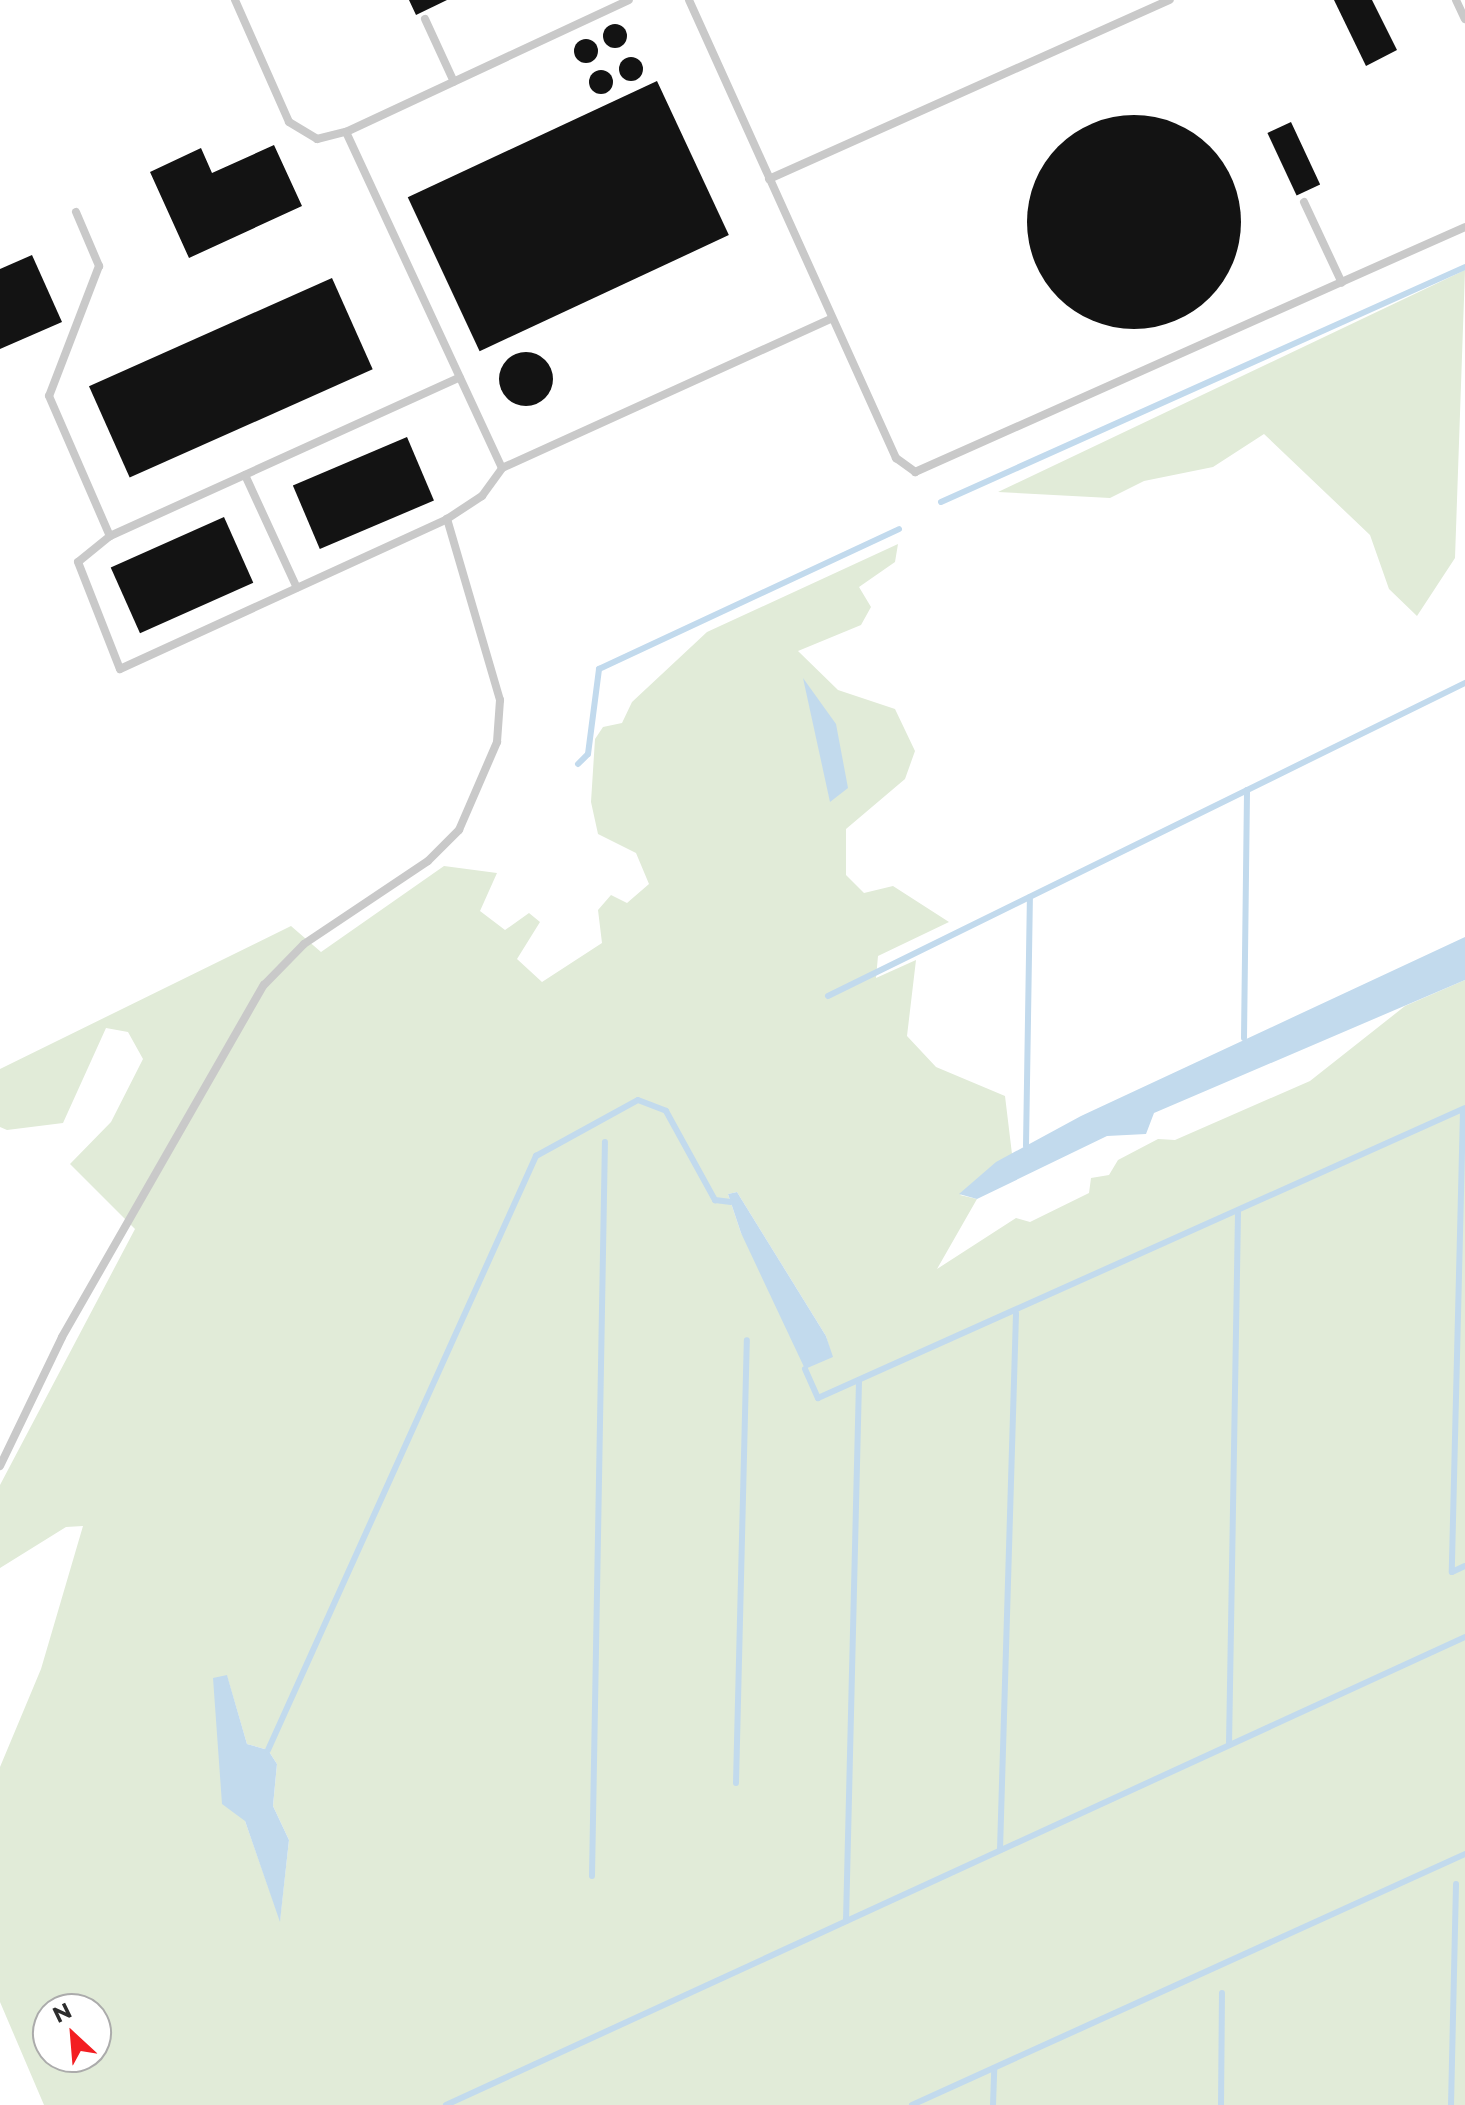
<!DOCTYPE html>
<html>
<head>
<meta charset="utf-8">
<style>
	body { margin:0 }
	#map { position:relative; width:1465px; height:2105px; overflow:hidden; background:#fff; font-family:Montserrat,sans-serif }
	div>[style] { position:absolute }
	.green>* { inset:0; background:#e1ebd8 }
	.water>* { inset:0; background:#c2daed }
	.stream>* { height:6px; margin:-3px; padding:0 3px; transform-origin:3px; border-radius:3px; background:#c2daed }
	.building>* { inset:0; background:#131313; transform-origin:0 0 }
	.round { border-radius:50% }
	.service>* { height:8px; margin:-4px; padding:0 4px; transform-origin:4px; border-radius:4px; background:#c9c9c9 }
	span { translate:-50% -50%; white-space:nowrap; text-align:center; line-height:1.15; -webkit-text-stroke:8px #fff; paint-order:stroke }
	.north { position:absolute; left:32px; top:1993px; width:80px; height:80px; box-sizing:border-box; background:#fff; border:2px solid #ababab; border-radius:50%; rotate:334deg; font-size:22px; font-weight:700; line-height:32px; text-align:center; color:#2c2c2c }
	.north::after { content:''; display:block; margin:auto; width:28px; height:36px; background:#f31e22; clip-path:polygon(50% 0,100% 100%,50% 72%,0 100%) }
</style>
</head>
<body>
<div id="map">
	<div class="green">
		<div style="clip-path:polygon(1465px 270px,1455px 558px,1417px 616px,1389px 589px,1370px 535px,1264px 434px,1213px 467px,1144px 481px,1110px 498px,998px 492px)"></div>
		<div style="clip-path:polygon(evenodd,898px 544px,895px 562px,859px 587px,871px 607px,861px 625px,798px 651px,838px 690px,895px 709px,915px 751px,905px 779px,846px 829px,846px 875px,864px 893px,893px 886px,949px 922px,878px 956px,876px 978px,916px 960px,907px 1036px,936px 1067px,1005px 1096px,1012px 1154px,960px 1195px,977px 1199px,937px 1269px,1016px 1218px,1030px 1222px,1089px 1193px,1091px 1178px,1109px 1175px,1118px 1160px,1158px 1139px,1175px 1140px,1310px 1081px,1405px 1006px,1465px 980px,1465px 2105px,44px 2105px,0 2002px,0 1767px,41px 1669px,83px 1526px,66px 1527px,0 1568px,0 1485px,135px 1229px,70px 1164px,111px 1122px,143px 1059px,128px 1032px,106px 1028px,63px 1123px,7px 1130px,0 1127px,0 1069px,291px 926px,321px 952px,444px 866px,497px 873px,480px 911px,505px 930px,529px 913px,540px 922px,517px 959px,542px 982px,602px 943px,598px 910px,611px 895px,627px 903px,649px 884px,636px 853px,598px 834px,591px 802px,595px 739px,603px 727px,622px 723px,632px 702px,707px 632px,898px 544px,737px 1192px,826px 1336px,832px 1357px,741px 1233px,728px 1194px,737px 1192px,898px 544px,227px 1676px,247px 1744px,268px 1750px,277px 1764px,273px 1806px,289px 1840px,280px 1920px,245px 1821px,227px 1676px,898px 544px,48px 2009px,96px 2009px,96px 2057px,48px 2057px,48px 2009px)"></div>
	</div>
	<div class="water">
		<div style="clip-path:polygon(803px 678px,836px 724px,848px 788px,830px 802px)"></div>
		<div style="clip-path:polygon(1465px 937px,1465px 980px,1154px 1113px,1146px 1134px,1107px 1136px,977px 1199px,959px 1194px,996px 1162px,1081px 1116px)"></div>
		<div style="clip-path:polygon(737px 1192px,826px 1336px,833px 1357px,805px 1369px,741px 1233px,728px 1194px)"></div>
		<div style="clip-path:polygon(227px 1675px,247px 1744px,268px 1750px,277px 1764px,273px 1806px,289px 1840px,280px 1922px,245px 1821px,222px 1804px,213px 1678px)"></div>
	</div>
	<div class="stream">
		<div style="left:941px;top:502px;width:574px;rotate:-24.15deg"></div>
		<div style="left:578px;top:764px;width:14px;rotate:-45deg"></div>
		<div style="left:588px;top:754px;width:86px;rotate:-82.6deg"></div>
		<div style="left:599px;top:669px;width:331px;rotate:-25deg"></div>
		<div style="left:828px;top:996px;width:710px;rotate:-26.17deg"></div>
		<div style="left:1244px;top:1038px;width:248px;rotate:-89.3deg"></div>
		<div style="left:1463px;top:1111px;width:461px;rotate:91.4deg"></div>
		<div style="left:1452px;top:1572px;width:14px;rotate:-25deg"></div>
		<div style="left:1026px;top:1146px;width:249px;rotate:-89.1deg"></div>
		<div style="left:805px;top:1369px;width:32px;rotate:66deg"></div>
		<div style="left:818px;top:1398px;width:709px;rotate:-24.14deg"></div>
		<div style="left:1229px;top:1745px;width:534px;rotate:-89.03deg"></div>
		<div style="left:268px;top:1750px;width:652px;rotate:-65.72deg"></div>
		<div style="left:536px;top:1156px;width:116px;rotate:-28.8deg"></div>
		<div style="left:638px;top:1100px;width:30px;rotate:21deg"></div>
		<div style="left:666px;top:1111px;width:102px;rotate:61.2deg"></div>
		<div style="left:715px;top:1200px;width:16px;rotate:7deg"></div>
		<div style="left:736px;top:1783px;width:443px;rotate:-88.6deg"></div>
		<div style="left:1000px;top:1850px;width:537px;rotate:-88.29deg"></div>
		<div style="left:592px;top:1876px;width:734px;rotate:-88.99deg"></div>
		<div style="left:846px;top:1921px;width:540px;rotate:-88.62deg"></div>
		<div style="left:446px;top:2105px;width:1121px;rotate:-24.67deg"></div>
		<div style="left:912px;top:2105px;width:607px;rotate:-24.41deg"></div>
		<div style="left:993px;top:2105px;width:37px;rotate:-88deg"></div>
		<div style="left:1221px;top:2105px;width:112px;rotate:-89.5deg"></div>
		<div style="left:1451px;top:2105px;width:221px;rotate:-88.7deg"></div>
	</div>
	<div class="building">
		<div style="clip-path:polygon(409px 0,447px 0,416px 15px)"></div>
		<div style="clip-path:polygon(1334px 0,1372px 0,1397px 50px,1366px 66px)"></div>
		<div class="round" style="left:603px;top:24px;width:24px;height:24px"></div>
		<div class="round" style="left:574px;top:39px;width:24px;height:24px"></div>
		<div class="round" style="left:619px;top:57px;width:24px;height:24px"></div>
		<div class="round" style="left:589px;top:70px;width:24px;height:24px"></div>
		<div style="left:657px;top:81px;width:170px;height:275px;rotate:65deg"></div>
		<div class="round" style="left:1027px;top:115px;width:214px;height:214px"></div>
		<div style="left:1291px;top:122px;width:69px;height:26px;rotate:65deg"></div>
		<div style="clip-path:polygon(274px 145px,302px 206px,189px 258px,150px 172px,201px 148px,212px 173px)"></div>
		<div style="clip-path:polygon(32px 255px,62px 322px,0 349px,0 269px)"></div>
		<div style="left:332px;top:278px;width:100px;height:266px;rotate:66deg"></div>
		<div class="round" style="left:499px;top:352px;width:54px;height:54px"></div>
		<div style="left:407px;top:437px;width:69px;height:124px;rotate:67deg"></div>
		<div style="left:224px;top:517px;width:72px;height:124px;rotate:66deg"></div>
	</div>
	<div class="service">
		<div style="left:235px;top:0;width:133px;rotate:66.1deg"></div>
		<div style="left:289px;top:122px;width:33px;rotate:31deg"></div>
		<div style="left:317px;top:139px;width:30px;rotate:-14deg"></div>
		<div style="left:346px;top:132px;width:312px;rotate:-25deg"></div>
		<div style="left:689px;top:0;width:503px;rotate:65.68deg"></div>
		<div style="left:896px;top:458px;width:24px;rotate:36deg"></div>
		<div style="left:915px;top:472px;width:602px;rotate:-24.01deg"></div>
		<div style="left:1456px;top:0;width:21px;rotate:65deg"></div>
		<div style="left:425px;top:19px;width:69px;rotate:65.3deg"></div>
		<div style="left:346px;top:132px;width:370px;rotate:65.1deg"></div>
		<div style="left:769px;top:179px;width:439px;rotate:-24.1deg"></div>
		<div style="left:1304px;top:202px;width:89px;rotate:64.9deg"></div>
		<div style="left:76px;top:212px;width:59px;rotate:66.9deg"></div>
		<div style="left:99px;top:266px;width:139px;rotate:111deg"></div>
		<div style="left:49px;top:396px;width:153px;rotate:66.5deg"></div>
		<div style="left:110px;top:536px;width:384px;rotate:-24.4deg"></div>
		<div style="left:245px;top:475px;width:124px;rotate:65.3deg"></div>
		<div style="left:110px;top:536px;width:41px;rotate:140.9deg"></div>
		<div style="left:78px;top:562px;width:115px;rotate:68.6deg"></div>
		<div style="left:120px;top:669px;width:360px;rotate:-24.6deg"></div>
		<div style="left:447px;top:519px;width:42px;rotate:-33.3deg"></div>
		<div style="left:482px;top:496px;width:34px;rotate:-54deg"></div>
		<div style="left:502px;top:468px;width:361px;rotate:-24.4deg"></div>
		<div style="left:0;top:1466px;width:143px;rotate:-64.3deg"></div>
		<div style="left:62px;top:1337px;width:406px;rotate:-60.2deg"></div>
		<div style="left:264px;top:985px;width:57px;rotate:-45.7deg"></div>
		<div style="left:304px;top:944px;width:149px;rotate:-33.8deg"></div>
		<div style="left:428px;top:861px;width:44px;rotate:-45deg"></div>
		<div style="left:459px;top:830px;width:96px;rotate:-66.6deg"></div>
		<div style="left:497px;top:742px;width:42px;rotate:-85.9deg"></div>
		<div style="left:500px;top:700px;width:189px;rotate:-106.3deg"></div>
	</div>
	<div class="north">N</div>
</div>
</body>
</html>
